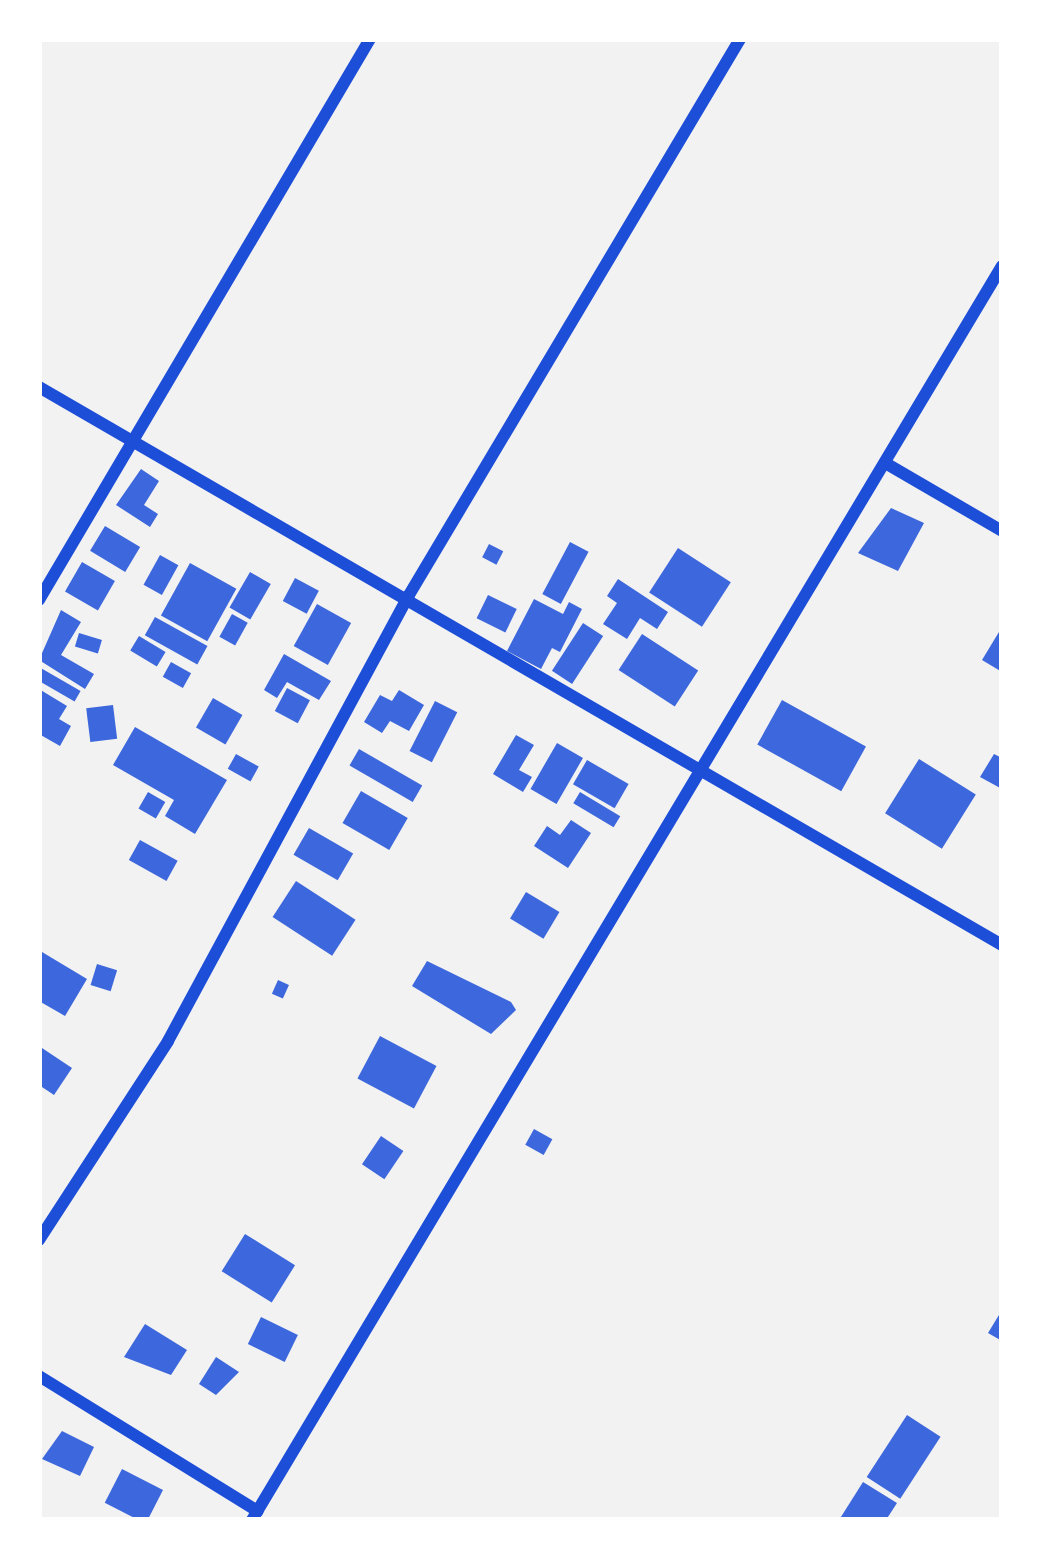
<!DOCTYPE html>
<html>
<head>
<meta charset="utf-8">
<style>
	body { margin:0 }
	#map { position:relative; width:1041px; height:1559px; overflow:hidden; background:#f2f2f2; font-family:Mulish,sans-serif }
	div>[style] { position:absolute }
	.building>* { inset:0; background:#3d67dc; transform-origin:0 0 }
	.minor>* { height:12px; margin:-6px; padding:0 6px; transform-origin:6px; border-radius:6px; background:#1d4ed8 }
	span { translate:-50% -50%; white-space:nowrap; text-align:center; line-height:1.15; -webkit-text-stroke:12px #fff; paint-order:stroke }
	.frame { position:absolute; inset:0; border:42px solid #fff; pointer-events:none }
</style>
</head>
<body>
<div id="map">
	<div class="building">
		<div style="clip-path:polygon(141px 469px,159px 481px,144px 505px,158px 514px,150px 527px,116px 505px)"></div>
		<div style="clip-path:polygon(891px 508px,924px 523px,898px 571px,858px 553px)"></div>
		<div style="left:105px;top:526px;width:41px;height:29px;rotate:31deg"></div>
		<div style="left:570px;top:542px;width:21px;height:59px;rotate:28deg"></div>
		<div style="left:489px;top:544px;width:16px;height:15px;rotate:27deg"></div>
		<div style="left:678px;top:548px;width:63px;height:53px;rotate:33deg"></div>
		<div style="left:160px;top:555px;width:21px;height:34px;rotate:29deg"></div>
		<div style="left:82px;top:562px;width:38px;height:34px;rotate:30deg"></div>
		<div style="left:190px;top:563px;width:53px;height:60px;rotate:29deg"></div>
		<div style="left:250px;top:572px;width:24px;height:41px;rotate:30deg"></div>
		<div style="left:295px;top:578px;width:27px;height:26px;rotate:28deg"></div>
		<div style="clip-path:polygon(618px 579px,668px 612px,657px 629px,640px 618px,627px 639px,603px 624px,617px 603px,607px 596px)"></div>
		<div style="left:488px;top:595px;width:32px;height:26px;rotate:26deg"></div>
		<div style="clip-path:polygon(534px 599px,563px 614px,569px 602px,582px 609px,560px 652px,552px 648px,541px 669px,507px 651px)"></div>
		<div style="left:317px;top:604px;width:39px;height:48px;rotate:29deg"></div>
		<div style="clip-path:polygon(61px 610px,81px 622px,61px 655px,94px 674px,85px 689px,39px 660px)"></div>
		<div style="left:232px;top:614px;width:18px;height:26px;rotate:29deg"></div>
		<div style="left:155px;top:617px;width:60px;height:21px;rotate:29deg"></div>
		<div style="left:583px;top:623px;width:24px;height:57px;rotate:33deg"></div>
		<div style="clip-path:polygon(1002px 627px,1002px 672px,982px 660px)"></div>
		<div style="left:79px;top:633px;width:24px;height:14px;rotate:17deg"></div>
		<div style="left:642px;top:634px;width:67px;height:43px;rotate:33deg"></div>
		<div style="left:139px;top:636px;width:31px;height:17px;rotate:31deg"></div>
		<div style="clip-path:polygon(284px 654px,331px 681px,319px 700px,287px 682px,277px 698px,264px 690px)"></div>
		<div style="left:171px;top:662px;width:23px;height:17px;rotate:29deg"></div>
		<div style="left:39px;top:667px;width:48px;height:12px;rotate:30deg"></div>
		<div style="left:287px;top:688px;width:26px;height:26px;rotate:28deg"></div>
		<div style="clip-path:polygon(39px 689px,67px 706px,59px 719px,71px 726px,60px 746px,39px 734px)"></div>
		<div style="clip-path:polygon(399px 690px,424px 705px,409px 731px,390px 721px,382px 733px,364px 722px,380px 695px,392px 701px)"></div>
		<div style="left:213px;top:698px;width:34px;height:34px;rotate:30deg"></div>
		<div style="left:782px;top:700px;width:96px;height:51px;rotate:29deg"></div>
		<div style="left:435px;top:701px;width:25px;height:56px;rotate:27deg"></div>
		<div style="left:113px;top:705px;width:34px;height:27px;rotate:83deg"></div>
		<div style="clip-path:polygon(135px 727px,227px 780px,195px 834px,165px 816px,174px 800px,113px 765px)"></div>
		<div style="clip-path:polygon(516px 735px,534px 745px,519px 770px,532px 777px,523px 792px,493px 774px)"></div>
		<div style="left:557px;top:743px;width:30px;height:53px;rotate:30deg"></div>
		<div style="left:359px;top:749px;width:73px;height:19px;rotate:30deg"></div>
		<div style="left:236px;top:754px;width:26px;height:17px;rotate:29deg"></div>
		<div style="clip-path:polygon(994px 754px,1002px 758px,1002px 789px,980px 777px)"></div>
		<div style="left:919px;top:759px;width:67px;height:64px;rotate:32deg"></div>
		<div style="left:587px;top:760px;width:48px;height:28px;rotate:30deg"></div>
		<div style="left:361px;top:791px;width:54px;height:37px;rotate:30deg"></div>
		<div style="left:148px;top:792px;width:20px;height:19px;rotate:30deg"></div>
		<div style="left:580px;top:792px;width:47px;height:13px;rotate:31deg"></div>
		<div style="clip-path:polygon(571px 820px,591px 833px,568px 868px,534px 846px,547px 826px,560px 835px)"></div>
		<div style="left:309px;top:828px;width:51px;height:31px;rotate:30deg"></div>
		<div style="left:140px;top:840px;width:43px;height:23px;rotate:29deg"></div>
		<div style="left:296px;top:881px;width:71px;height:43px;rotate:33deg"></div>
		<div style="left:526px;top:892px;width:39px;height:31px;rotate:31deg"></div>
		<div style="clip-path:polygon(42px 952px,87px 979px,65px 1016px,39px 1001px)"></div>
		<div style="clip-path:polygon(427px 961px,511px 1002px,516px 1010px,491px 1034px,412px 986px)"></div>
		<div style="left:97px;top:964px;width:21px;height:22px;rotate:17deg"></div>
		<div style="left:278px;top:980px;width:12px;height:15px;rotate:24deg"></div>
		<div style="left:380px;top:1036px;width:64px;height:48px;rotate:28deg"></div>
		<div style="clip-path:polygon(39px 1046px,72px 1068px,54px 1095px,39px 1085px)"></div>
		<div style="left:534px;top:1129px;width:21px;height:18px;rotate:29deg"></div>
		<div style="left:381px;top:1136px;width:27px;height:34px;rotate:34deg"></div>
		<div style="left:245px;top:1234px;width:59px;height:44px;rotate:32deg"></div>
		<div style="clip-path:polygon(1002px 1310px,1002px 1341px,988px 1333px)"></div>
		<div style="left:261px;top:1317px;width:41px;height:30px;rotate:26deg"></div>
		<div style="clip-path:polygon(145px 1324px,187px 1350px,171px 1375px,124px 1357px)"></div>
		<div style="clip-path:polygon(216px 1357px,239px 1372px,216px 1395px,199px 1384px)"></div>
		<div style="left:907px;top:1415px;width:40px;height:74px;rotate:33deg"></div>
		<div style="clip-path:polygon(62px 1431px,94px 1447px,80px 1476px,42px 1459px)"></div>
		<div style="left:122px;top:1469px;width:46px;height:38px;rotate:27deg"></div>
		<div style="clip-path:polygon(863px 1482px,897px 1503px,886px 1520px,839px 1520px)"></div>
	</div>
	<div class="minor">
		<div style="left:39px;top:387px;width:1113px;rotate:30.09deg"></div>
		<div style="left:887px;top:464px;width:133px;rotate:30.2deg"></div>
		<div style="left:39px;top:600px;width:651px;rotate:-59.46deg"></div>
		<div style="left:39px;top:1240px;width:237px;rotate:-57deg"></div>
		<div style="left:168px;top:1041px;width:507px;rotate:-61.62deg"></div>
		<div style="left:409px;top:595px;width:647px;rotate:-59.23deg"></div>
		<div style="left:39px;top:1376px;width:257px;rotate:31.7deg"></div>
		<div style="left:252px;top:1520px;width:1461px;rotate:-59.12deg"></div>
	</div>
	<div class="frame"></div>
</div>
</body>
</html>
